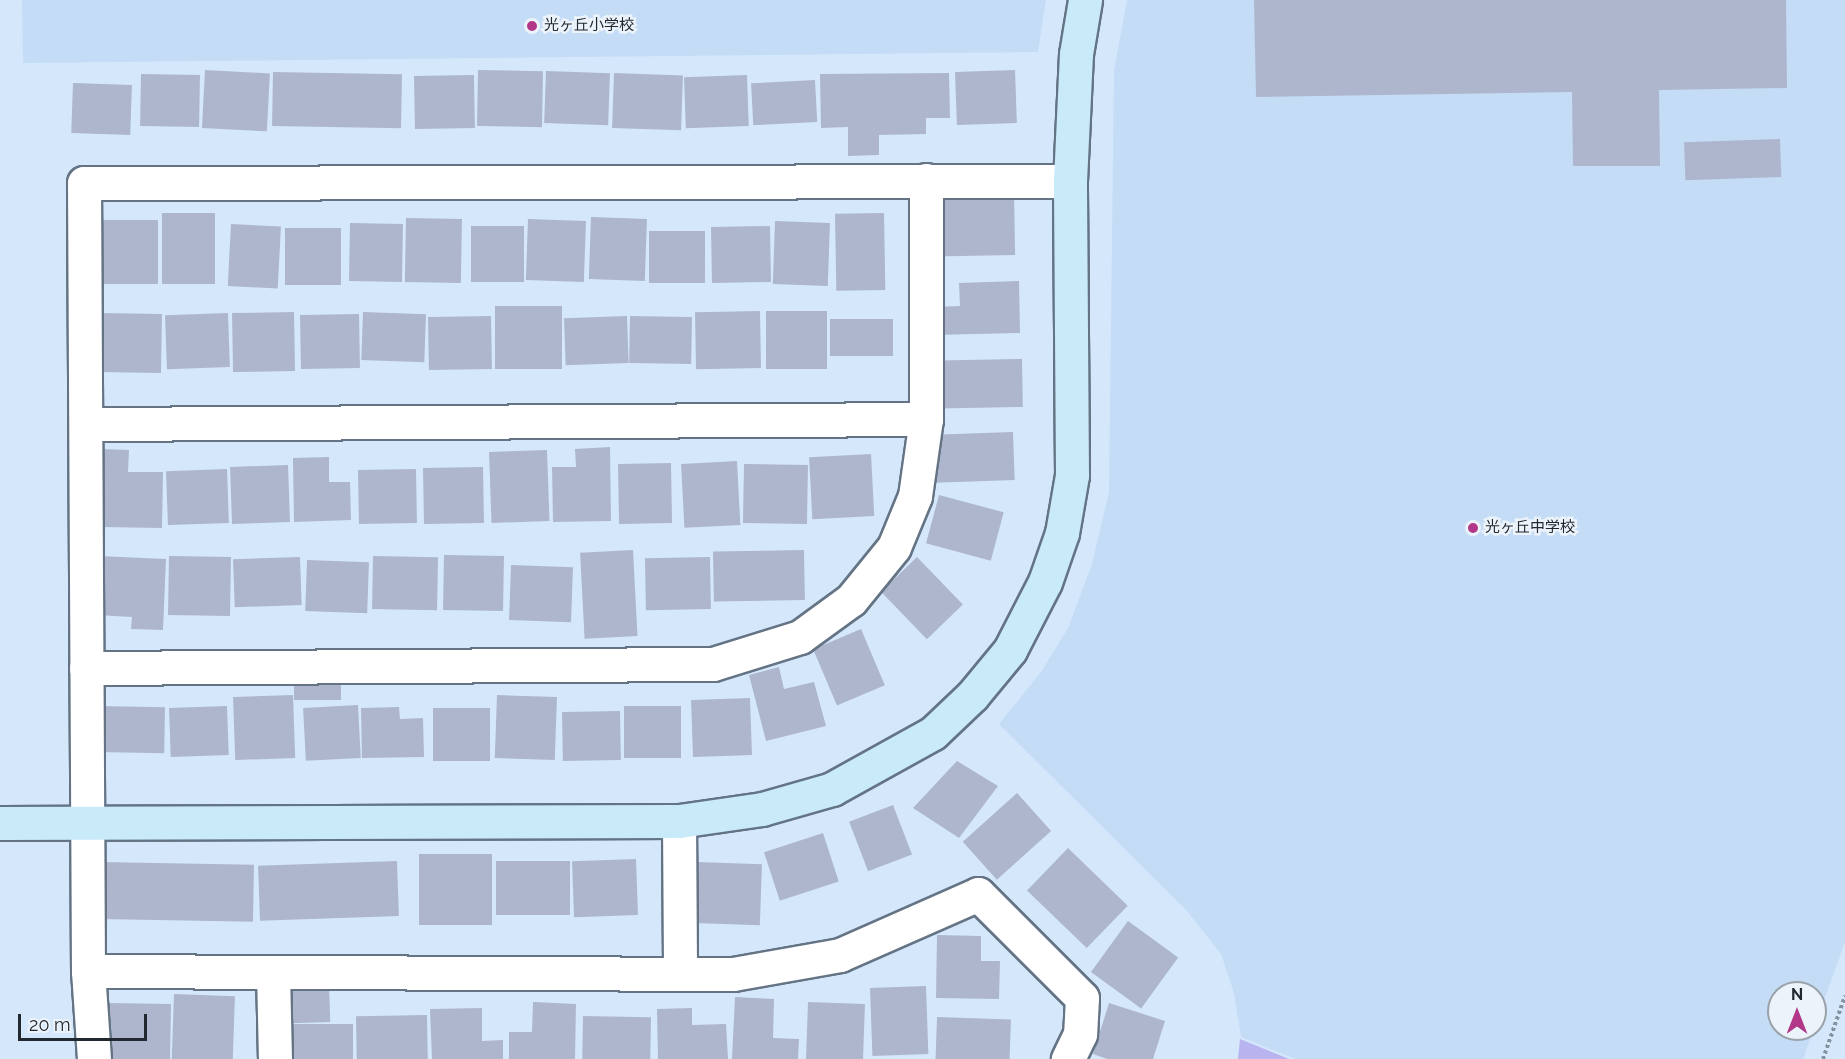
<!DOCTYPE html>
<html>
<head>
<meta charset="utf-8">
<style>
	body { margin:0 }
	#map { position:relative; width:1845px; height:1059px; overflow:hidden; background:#d5e8fb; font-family:Raleway,"Noto Sans JP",sans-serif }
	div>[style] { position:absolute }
	.built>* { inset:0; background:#c4dcf5 }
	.green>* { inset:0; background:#b8b4ef }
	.building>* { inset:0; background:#adb6cc; transform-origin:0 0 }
	.path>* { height:4px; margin-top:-2px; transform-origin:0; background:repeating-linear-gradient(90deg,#84919f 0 3px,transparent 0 6px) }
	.roads { filter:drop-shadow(2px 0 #647485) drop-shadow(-2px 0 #647485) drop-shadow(0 2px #647485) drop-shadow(0 -2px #647485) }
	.street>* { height:33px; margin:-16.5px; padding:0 16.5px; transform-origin:16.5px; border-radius:16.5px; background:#fff }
	.secondary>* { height:33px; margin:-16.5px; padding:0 16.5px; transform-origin:16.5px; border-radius:16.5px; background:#c9eaf9 }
	.dots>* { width:16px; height:16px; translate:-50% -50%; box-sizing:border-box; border:3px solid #ecf3fb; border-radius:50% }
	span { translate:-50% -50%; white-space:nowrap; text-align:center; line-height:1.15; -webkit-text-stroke:5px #ecf3fb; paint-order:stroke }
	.poi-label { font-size:15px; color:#21282f }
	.left { translate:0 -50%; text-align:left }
	.north { position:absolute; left:1767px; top:981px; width:60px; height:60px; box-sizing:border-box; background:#ecf3fb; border:2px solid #9ba2a9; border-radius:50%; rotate:0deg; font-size:16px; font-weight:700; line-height:24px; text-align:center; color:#21282f }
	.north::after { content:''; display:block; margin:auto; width:21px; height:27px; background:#b23789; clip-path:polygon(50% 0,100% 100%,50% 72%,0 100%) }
	.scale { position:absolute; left:18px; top:1014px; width:129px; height:27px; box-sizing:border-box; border:3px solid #21282f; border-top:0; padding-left:8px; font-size:18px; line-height:21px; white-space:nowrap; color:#21282f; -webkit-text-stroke:4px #ecf3fb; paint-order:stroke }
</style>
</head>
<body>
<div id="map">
	<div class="built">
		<div style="clip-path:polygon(22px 0,1046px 0,1038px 52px,23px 63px)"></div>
		<div style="clip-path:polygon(1127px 0,1845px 0,1845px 942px,1815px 1026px,1815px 993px,1779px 993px,1779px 1029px,1814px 1029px,1803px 1059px,1295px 1059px,1241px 1037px,1234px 993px,1221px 954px,1187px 911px,999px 724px,1041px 672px,1068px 628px,1092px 564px,1109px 492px,1114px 70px)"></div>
	</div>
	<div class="green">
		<div style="clip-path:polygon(1240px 1039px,1289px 1059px,1238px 1059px)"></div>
	</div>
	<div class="building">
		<div style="clip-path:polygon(1254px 0,1786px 0,1787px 88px,1659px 90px,1660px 166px,1573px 166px,1572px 92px,1256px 97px)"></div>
		<div style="left:205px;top:70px;width:65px;height:58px;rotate:3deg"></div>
		<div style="left:478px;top:70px;width:65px;height:56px;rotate:1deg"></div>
		<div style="left:1015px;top:70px;width:53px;height:60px;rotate:88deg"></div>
		<div style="left:546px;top:71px;width:64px;height:52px;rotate:2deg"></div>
		<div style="left:273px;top:72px;width:129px;height:54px;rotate:1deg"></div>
		<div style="left:614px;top:73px;width:69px;height:55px;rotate:2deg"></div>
		<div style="clip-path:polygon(949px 73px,950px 118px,926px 118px,926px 134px,879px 135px,879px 155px,848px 156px,848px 127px,821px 128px,820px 74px)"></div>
		<div style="left:141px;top:74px;width:59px;height:52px;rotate:1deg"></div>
		<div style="left:474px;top:75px;width:53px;height:60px;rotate:89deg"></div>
		<div style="left:747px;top:75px;width:51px;height:63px;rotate:88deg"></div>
		<div style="left:815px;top:80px;width:42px;height:64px;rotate:87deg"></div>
		<div style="left:73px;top:83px;width:59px;height:50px;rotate:2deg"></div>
		<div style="left:1780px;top:139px;width:38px;height:96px;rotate:88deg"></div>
		<div style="left:1014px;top:192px;width:63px;height:82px;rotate:89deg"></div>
		<div style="left:162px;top:213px;width:53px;height:71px"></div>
		<div style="left:884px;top:213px;width:77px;height:49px;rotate:89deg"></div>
		<div style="left:591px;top:217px;width:56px;height:62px;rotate:2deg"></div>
		<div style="left:406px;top:218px;width:56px;height:64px;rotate:1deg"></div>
		<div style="left:528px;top:219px;width:58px;height:61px;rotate:2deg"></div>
		<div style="left:158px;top:220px;width:64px;height:61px;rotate:90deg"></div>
		<div style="left:775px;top:221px;width:55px;height:63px;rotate:2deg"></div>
		<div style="left:350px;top:223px;width:53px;height:58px;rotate:1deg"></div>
		<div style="left:231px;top:224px;width:50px;height:62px;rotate:3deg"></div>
		<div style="left:471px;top:226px;width:53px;height:56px"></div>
		<div style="left:770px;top:226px;width:56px;height:59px;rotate:89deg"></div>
		<div style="left:285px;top:228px;width:56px;height:57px"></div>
		<div style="left:649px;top:231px;width:56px;height:52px"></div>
		<div style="clip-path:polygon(1019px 281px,1020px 333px,934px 335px,933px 307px,960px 306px,959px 283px)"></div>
		<div style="left:495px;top:306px;width:67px;height:63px"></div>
		<div style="left:760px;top:311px;width:57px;height:65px;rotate:89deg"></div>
		<div style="left:766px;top:311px;width:61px;height:58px"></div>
		<div style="left:294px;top:312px;width:59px;height:62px;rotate:89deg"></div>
		<div style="left:363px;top:312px;width:63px;height:48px;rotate:2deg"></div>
		<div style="left:99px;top:313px;width:63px;height:59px;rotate:1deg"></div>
		<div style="left:228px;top:313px;width:54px;height:63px;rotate:88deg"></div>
		<div style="left:359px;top:314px;width:54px;height:59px;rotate:89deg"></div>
		<div style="left:491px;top:316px;width:53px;height:63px;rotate:89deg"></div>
		<div style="left:627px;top:316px;width:47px;height:63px;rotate:88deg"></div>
		<div style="left:630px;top:316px;width:62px;height:47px;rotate:1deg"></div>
		<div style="left:893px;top:319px;width:37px;height:63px;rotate:90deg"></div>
		<div style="left:1022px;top:359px;width:48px;height:83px;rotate:89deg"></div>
		<div style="left:1013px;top:432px;width:48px;height:80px;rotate:88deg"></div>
		<div style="clip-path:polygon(610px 447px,611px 521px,553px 522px,552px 467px,576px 467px,575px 449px)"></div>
		<div style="clip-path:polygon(102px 449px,129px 450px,128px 472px,163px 472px,162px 528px,101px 527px)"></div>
		<div style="left:547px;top:450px;width:71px;height:58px;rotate:88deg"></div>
		<div style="left:871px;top:454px;width:62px;height:62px;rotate:87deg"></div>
		<div style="clip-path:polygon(329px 457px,329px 482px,350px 482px,351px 520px,294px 522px,293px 458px)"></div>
		<div style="left:737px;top:461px;width:64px;height:56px;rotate:87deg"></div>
		<div style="left:671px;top:463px;width:60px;height:53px;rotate:89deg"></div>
		<div style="left:744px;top:464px;width:64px;height:59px;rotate:1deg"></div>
		<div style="left:288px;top:465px;width:57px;height:58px;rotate:88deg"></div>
		<div style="left:483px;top:467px;width:56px;height:60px;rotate:89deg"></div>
		<div style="left:227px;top:469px;width:54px;height:61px;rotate:88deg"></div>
		<div style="left:416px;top:469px;width:54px;height:58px;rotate:89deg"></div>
		<div style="left:939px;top:495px;width:67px;height:50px;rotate:15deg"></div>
		<div style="left:633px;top:550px;width:86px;height:53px;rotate:87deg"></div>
		<div style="left:804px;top:550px;width:50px;height:91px;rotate:89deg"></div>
		<div style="left:444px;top:555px;width:60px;height:55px;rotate:1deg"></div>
		<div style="clip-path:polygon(98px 556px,166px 559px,163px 630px,131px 629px,132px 617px,96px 615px)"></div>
		<div style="left:169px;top:556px;width:62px;height:59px;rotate:1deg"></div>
		<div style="left:373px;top:556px;width:65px;height:53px;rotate:1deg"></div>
		<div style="left:300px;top:557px;width:48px;height:67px;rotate:88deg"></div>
		<div style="left:710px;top:557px;width:52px;height:65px;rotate:89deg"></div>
		<div style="left:917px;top:557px;width:66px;height:50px;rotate:46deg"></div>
		<div style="left:307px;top:560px;width:62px;height:51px;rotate:2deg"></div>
		<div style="left:511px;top:565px;width:62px;height:55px;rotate:2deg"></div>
		<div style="left:861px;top:629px;width:61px;height:52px;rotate:67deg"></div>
		<div style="clip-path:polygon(779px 667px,784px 689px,814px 682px,826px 726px,766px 741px,749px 675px)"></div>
		<div style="left:294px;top:675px;width:47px;height:25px"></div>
		<div style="left:293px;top:695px;width:63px;height:60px;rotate:88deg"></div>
		<div style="left:497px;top:695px;width:60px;height:63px;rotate:2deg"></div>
		<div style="left:750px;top:698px;width:57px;height:59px;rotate:88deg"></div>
		<div style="left:358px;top:705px;width:53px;height:55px;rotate:87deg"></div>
		<div style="left:97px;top:706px;width:68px;height:46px;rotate:1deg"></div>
		<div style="left:227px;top:706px;width:49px;height:58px;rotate:88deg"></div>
		<div style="left:624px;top:706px;width:57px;height:52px"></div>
		<div style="clip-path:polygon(399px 707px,400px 719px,423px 718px,424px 757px,362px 758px,361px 708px)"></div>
		<div style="left:433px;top:708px;width:57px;height:53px"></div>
		<div style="left:620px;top:711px;width:49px;height:58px;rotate:89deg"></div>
		<div style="clip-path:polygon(957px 761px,998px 786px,959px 838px,913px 808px)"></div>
		<div style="left:1017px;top:793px;width:51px;height:73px;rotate:48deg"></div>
		<div style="left:893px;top:805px;width:53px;height:47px;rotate:69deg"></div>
		<div style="left:823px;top:833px;width:51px;height:62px;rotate:72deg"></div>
		<div style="left:1068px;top:848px;width:83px;height:59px;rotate:44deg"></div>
		<div style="left:419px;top:854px;width:73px;height:71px"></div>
		<div style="left:636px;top:859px;width:56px;height:64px;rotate:88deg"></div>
		<div style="left:397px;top:861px;width:55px;height:139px;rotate:88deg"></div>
		<div style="left:496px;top:861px;width:74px;height:54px"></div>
		<div style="left:100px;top:862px;width:154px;height:57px;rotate:1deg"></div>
		<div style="left:696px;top:862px;width:66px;height:61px;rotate:2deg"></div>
		<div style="left:1128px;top:921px;width:62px;height:63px;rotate:36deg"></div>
		<div style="clip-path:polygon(937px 935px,981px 936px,981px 961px,1000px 961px,999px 999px,936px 998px)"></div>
		<div style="left:329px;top:985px;width:37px;height:53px;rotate:88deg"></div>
		<div style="left:926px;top:986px;width:68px;height:56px;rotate:88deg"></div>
		<div style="left:174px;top:994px;width:61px;height:65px;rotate:2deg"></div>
		<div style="clip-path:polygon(735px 997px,774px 999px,773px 1038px,799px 1039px,798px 1059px,732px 1059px)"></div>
		<div style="clip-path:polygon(533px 1002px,576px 1004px,575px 1059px,509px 1059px,509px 1032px,532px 1032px)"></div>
		<div style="left:808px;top:1002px;width:57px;height:57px;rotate:2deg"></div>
		<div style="left:107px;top:1003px;width:64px;height:56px;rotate:1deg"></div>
		<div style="clip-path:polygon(1109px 1003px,1165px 1021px,1153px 1059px,1107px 1059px,1093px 1054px)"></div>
		<div style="clip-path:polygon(482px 1008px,482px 1041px,503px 1040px,503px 1059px,432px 1059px,430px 1009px)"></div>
		<div style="clip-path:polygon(692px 1008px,692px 1025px,726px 1024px,728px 1059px,658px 1059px,657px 1009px)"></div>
		<div style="left:427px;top:1015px;width:44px;height:71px;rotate:89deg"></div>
		<div style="left:583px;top:1016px;width:68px;height:43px;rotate:1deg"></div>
		<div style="left:937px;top:1017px;width:74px;height:42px;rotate:2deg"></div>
		<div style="left:353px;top:1024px;width:35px;height:75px;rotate:90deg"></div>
	</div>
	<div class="path">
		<div style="left:1823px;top:1059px;width:67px;rotate:-70.8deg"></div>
	</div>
	<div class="roads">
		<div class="street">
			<div style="left:88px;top:424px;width:838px;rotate:-0.34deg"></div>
			<div style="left:86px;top:668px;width:627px;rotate:-0.37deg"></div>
			<div style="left:713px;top:664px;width:91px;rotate:-17.2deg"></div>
			<div style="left:800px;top:637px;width:63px;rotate:-36deg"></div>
			<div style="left:851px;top:600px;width:68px;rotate:-50.9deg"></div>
			<div style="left:894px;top:547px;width:55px;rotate:-67.6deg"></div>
			<div style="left:915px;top:496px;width:78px;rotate:-81.9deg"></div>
			<div style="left:926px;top:419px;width:239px;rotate:-90deg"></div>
			<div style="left:679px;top:821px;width:153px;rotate:89.6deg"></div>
			<div style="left:88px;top:971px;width:645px;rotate:0.27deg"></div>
			<div style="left:733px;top:974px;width:109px;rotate:-10.1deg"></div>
			<div style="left:840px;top:955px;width:151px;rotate:-23.8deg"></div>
			<div style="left:978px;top:894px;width:147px;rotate:45deg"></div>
			<div style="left:1082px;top:998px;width:36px;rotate:93deg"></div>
			<div style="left:1080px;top:1034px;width:28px;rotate:116deg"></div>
			<div style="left:273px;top:972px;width:87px;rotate:88.7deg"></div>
			<div style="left:94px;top:1059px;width:88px;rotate:-93.9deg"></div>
			<div style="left:88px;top:971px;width:788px;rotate:-90.29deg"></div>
			<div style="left:84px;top:183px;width:986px;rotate:-0.12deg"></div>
		</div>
		<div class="secondary">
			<div style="left:0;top:823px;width:679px;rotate:-0.17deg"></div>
			<div style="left:679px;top:821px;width:84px;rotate:-8.2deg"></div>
			<div style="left:762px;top:809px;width:73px;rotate:-15.9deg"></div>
			<div style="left:832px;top:789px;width:115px;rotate:-29deg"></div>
			<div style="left:933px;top:733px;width:54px;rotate:-43.5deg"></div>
			<div style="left:972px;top:696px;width:60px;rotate:-50.4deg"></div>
			<div style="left:1010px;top:650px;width:76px;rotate:-62.8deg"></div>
			<div style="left:1045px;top:582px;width:52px;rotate:-70.9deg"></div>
			<div style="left:1062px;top:533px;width:59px;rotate:-80.2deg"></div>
			<div style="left:1072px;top:475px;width:294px;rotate:-90.4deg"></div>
			<div style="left:1070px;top:181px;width:127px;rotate:-87.3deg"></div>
			<div style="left:1076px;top:54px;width:55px;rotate:-80.5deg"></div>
		</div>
	</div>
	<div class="dots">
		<div style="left:532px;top:26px;background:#b23789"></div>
		<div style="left:1473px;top:528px;background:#b23789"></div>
	</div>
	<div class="poi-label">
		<span class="left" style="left:544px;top:26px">光ヶ丘小学校</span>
		<span class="left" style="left:1485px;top:528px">光ヶ丘中学校</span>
	</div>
	<div class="north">N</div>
	<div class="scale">20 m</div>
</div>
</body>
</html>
